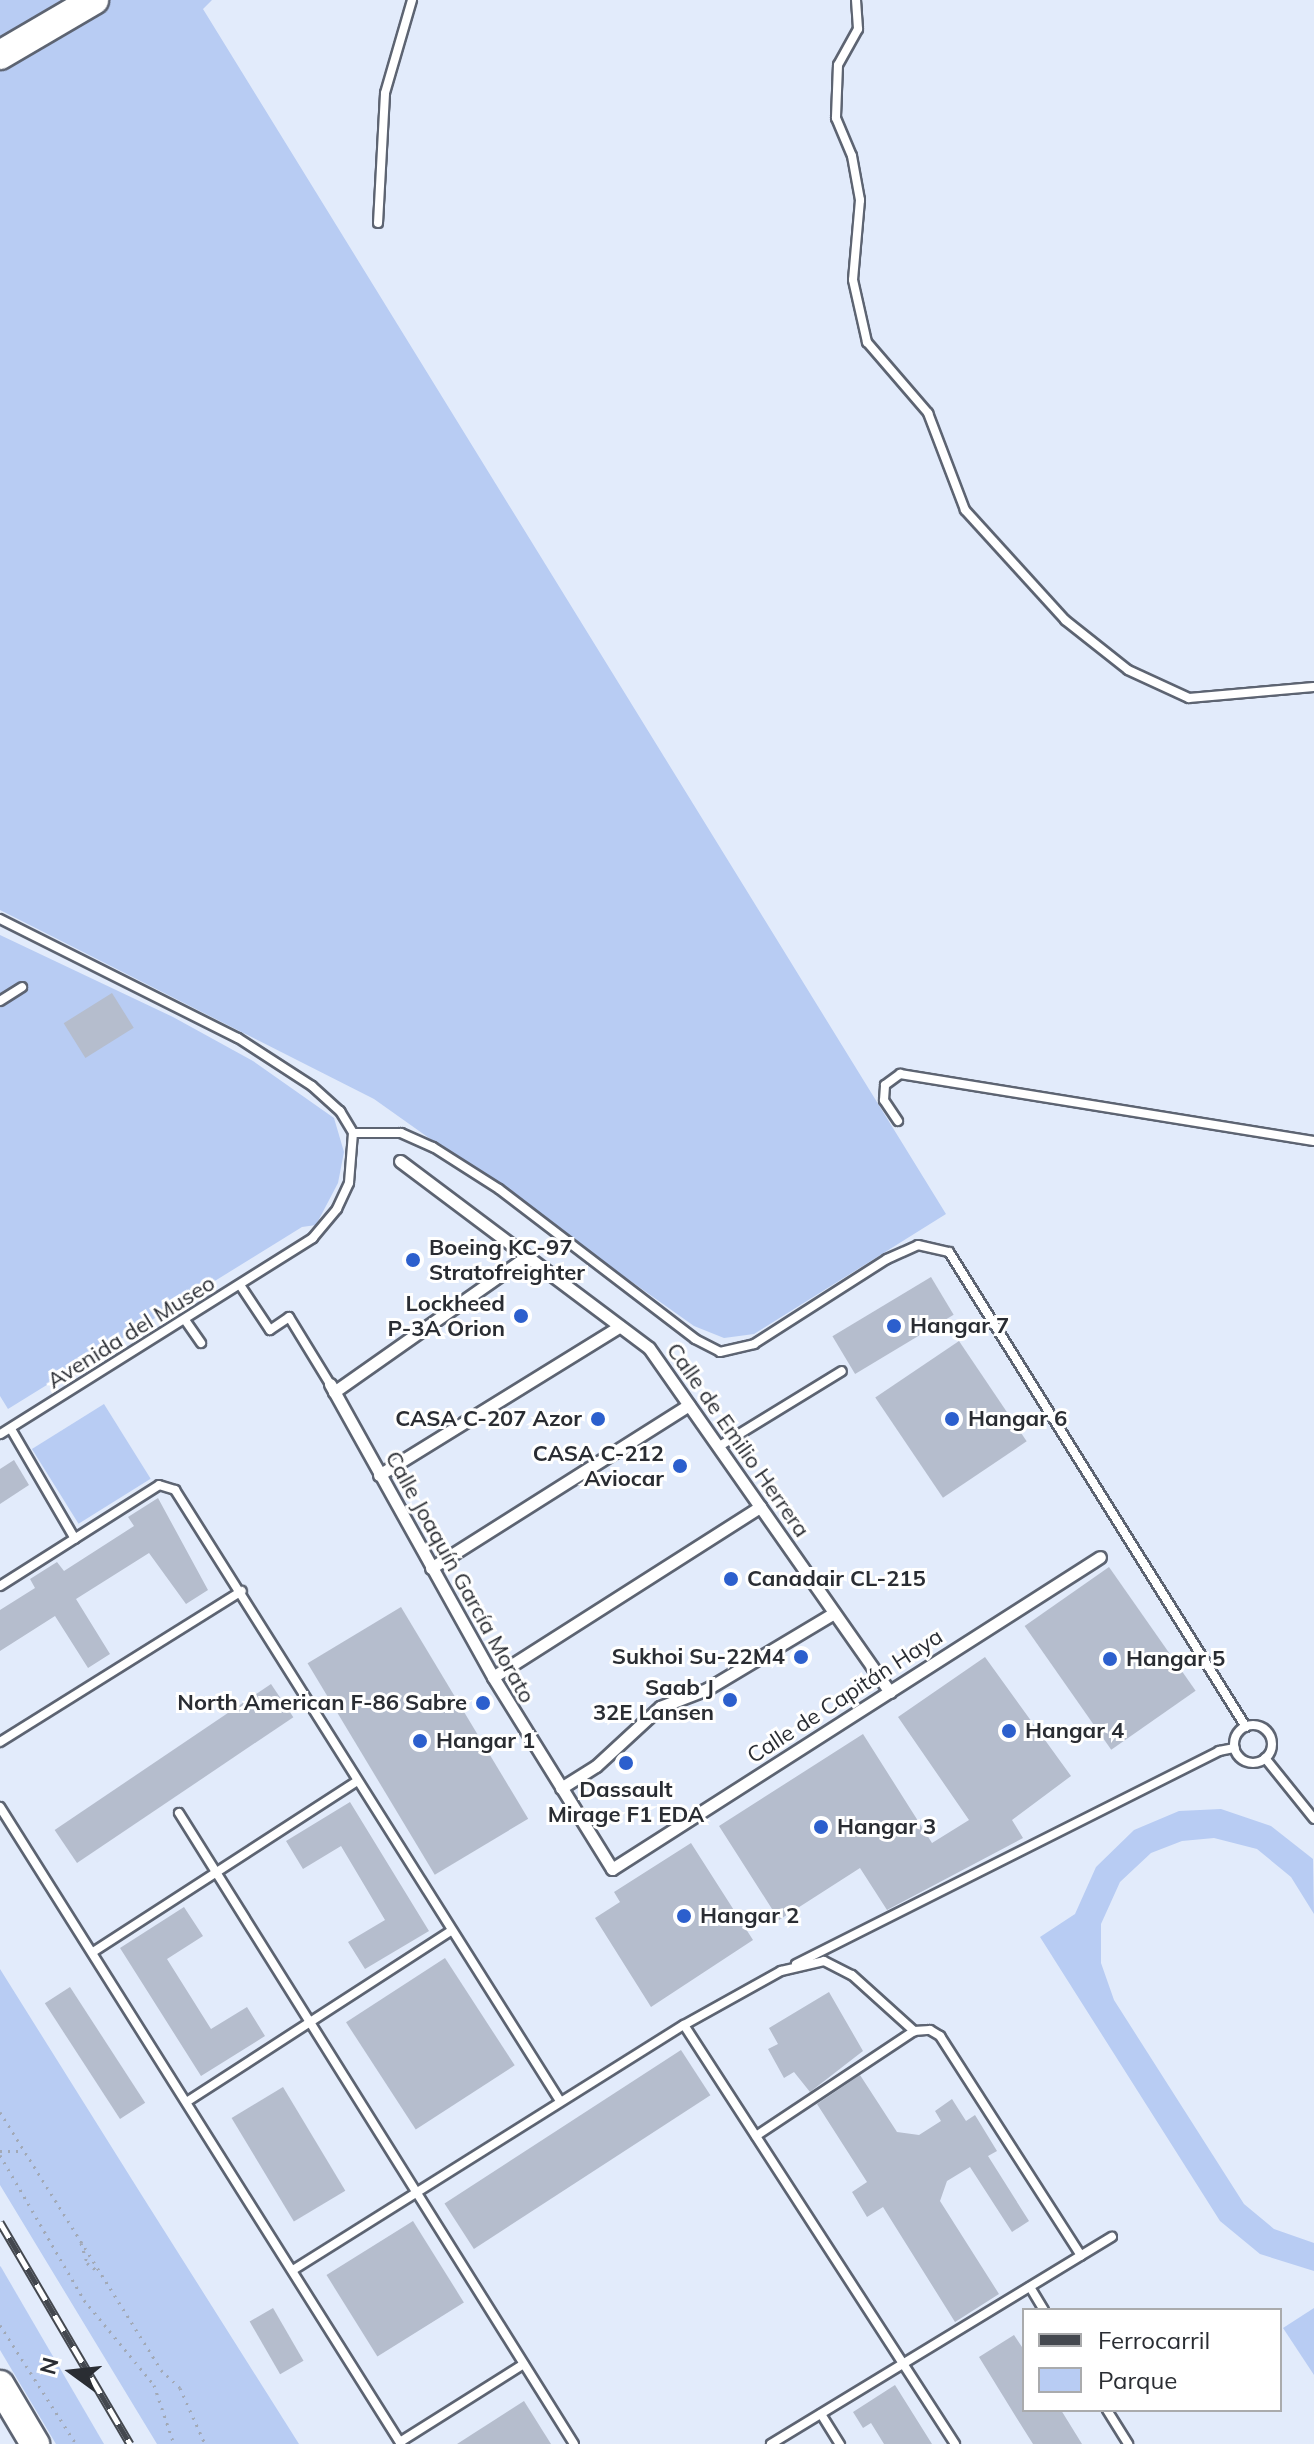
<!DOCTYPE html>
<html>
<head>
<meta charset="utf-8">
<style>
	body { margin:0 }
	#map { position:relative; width:1314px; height:2444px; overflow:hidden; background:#e2ebfb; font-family:Mulish,sans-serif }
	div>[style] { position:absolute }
	.green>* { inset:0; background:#b8ccf3; transform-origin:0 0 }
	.building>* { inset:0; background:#b5bdcd; transform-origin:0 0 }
	.path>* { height:3px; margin-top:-1.5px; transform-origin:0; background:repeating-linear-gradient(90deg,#a2a9b6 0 2px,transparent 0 8px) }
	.roads { filter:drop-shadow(2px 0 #5d6472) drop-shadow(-2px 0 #5d6472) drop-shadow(0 2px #5d6472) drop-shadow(0 -2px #5d6472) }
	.service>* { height:8px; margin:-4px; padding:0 4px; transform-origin:4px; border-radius:4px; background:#fff }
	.service>.ring { margin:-4px; padding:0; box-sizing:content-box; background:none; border:8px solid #fff; border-radius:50% }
	.pedestrian>* { height:11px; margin:-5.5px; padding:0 5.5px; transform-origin:5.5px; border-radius:5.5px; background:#fff }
	.motorway>* { height:28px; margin:-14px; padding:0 14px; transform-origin:14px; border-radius:14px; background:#fff }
	.rail>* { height:9px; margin-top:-4.5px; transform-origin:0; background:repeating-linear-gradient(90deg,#fff 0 18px,#44484f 0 36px); box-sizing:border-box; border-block:2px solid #44484f }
	.dots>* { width:22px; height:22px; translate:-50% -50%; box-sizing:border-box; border:4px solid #fff; border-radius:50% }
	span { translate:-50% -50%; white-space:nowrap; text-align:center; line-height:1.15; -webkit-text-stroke:6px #fff; paint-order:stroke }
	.poi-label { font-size:22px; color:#2a2d33; font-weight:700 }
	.left { translate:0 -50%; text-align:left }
	.right { translate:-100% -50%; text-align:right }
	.street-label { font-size:22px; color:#2a2d33 }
	.legend { position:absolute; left:1022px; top:2308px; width:260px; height:104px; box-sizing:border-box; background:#fff; border:2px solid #aaabad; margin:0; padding:10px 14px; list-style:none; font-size:24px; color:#2a2d33 }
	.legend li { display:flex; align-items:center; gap:16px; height:40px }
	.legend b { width:40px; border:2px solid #aaabad }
	.north { position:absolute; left:32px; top:2332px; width:80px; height:80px; -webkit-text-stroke:6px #fff; paint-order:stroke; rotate:285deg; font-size:22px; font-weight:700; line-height:32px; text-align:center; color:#2a2d33 }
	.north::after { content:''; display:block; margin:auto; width:28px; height:36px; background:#2a2d33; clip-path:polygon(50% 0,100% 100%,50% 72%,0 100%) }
</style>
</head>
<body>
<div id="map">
	<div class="green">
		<div style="clip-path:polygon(0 0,212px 0,203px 9px,946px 1214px,754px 1334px,724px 1338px,694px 1326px,374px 1099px,0 910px)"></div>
		<div style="clip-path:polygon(0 935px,173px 1017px,253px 1061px,334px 1118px,344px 1152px,338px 1183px,316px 1225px,302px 1227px,8px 1409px,0 1396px)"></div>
		<div style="left:104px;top:1404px;width:88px;height:85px;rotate:58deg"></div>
		<div style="clip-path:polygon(1221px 1809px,1271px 1826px,1313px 1859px,1314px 1914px,1291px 1877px,1257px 1849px,1214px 1838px,1182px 1841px,1151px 1853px,1120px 1882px,1101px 1924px,1101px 1963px,1114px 2000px,1244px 2204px,1274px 2229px,1314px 2243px,1314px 2271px,1260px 2254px,1220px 2221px,1040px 1937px,1075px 1914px,1096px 1867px,1134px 1830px,1179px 1811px)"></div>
		<div style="clip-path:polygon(0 1969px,141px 2194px,299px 2444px,157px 2444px,0 2185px)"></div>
		<div style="clip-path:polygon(0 2266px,1px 2267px,104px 2444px,56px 2444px,0 2350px)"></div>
		<div style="clip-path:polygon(1314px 2308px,1314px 2375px,1283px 2328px)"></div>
	</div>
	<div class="building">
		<div style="left:112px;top:993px;width:41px;height:57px;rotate:58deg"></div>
		<div style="left:931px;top:1277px;width:44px;height:115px;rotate:59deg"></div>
		<div style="left:959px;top:1341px;width:121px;height:101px;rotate:56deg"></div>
		<div style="clip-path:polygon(14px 1460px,29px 1485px,0 1504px,0 1469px)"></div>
		<div style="clip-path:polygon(158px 1498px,208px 1590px,186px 1604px,149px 1553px,76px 1599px,110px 1654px,88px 1668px,55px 1616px,0 1651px,0 1610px,35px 1588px,30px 1579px,57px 1562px,64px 1571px,134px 1526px,128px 1517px)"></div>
		<div style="left:1109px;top:1567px;width:151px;height:103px;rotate:55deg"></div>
		<div style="left:401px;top:1607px;width:247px;height:109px;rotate:59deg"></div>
		<div style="clip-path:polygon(985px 1657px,1071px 1776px,1012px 1820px,1023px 1838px,887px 1910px,860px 1868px,779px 1920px,719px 1826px,863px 1734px,932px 1843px,969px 1820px,898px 1717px)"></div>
		<div style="left:271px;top:1684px;width:40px;height:261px;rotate:56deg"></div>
		<div style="clip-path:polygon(350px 1802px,429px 1931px,365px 1969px,348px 1942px,385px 1920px,341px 1846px,303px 1869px,286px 1841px)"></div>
		<div style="clip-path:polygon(691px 1843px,753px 1940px,651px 2007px,595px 1918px,620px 1902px,614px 1892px)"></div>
		<div style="clip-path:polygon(184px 1907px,203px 1936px,167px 1959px,211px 2029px,247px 2007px,265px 2036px,201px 2076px,120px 1948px)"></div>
		<div style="left:445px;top:1958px;width:128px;height:118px;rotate:57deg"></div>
		<div style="left:70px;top:1987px;width:138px;height:30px;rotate:57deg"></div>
		<div style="clip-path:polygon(829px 1992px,863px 2051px,810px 2092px,794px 2072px,784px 2078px,768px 2049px,778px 2044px,769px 2028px)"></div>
		<div style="left:681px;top:2050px;width:54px;height:282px;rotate:57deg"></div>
		<div style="clip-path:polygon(860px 2075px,897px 2132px,919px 2135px,941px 2121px,935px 2111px,952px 2099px,966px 2121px,975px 2115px,997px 2151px,988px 2156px,1029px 2221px,1012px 2232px,970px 2167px,947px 2181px,940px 2201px,999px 2294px,955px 2322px,883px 2207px,867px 2217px,852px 2192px,867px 2182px,817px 2104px)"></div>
		<div style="left:283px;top:2087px;width:121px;height:60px;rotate:59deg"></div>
		<div style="left:413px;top:2221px;width:96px;height:102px;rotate:58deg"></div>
		<div style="left:273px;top:2308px;width:61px;height:27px;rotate:60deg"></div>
		<div style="clip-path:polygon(1014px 2335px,1024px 2350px,1024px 2410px,1061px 2410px,1082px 2444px,1033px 2444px,1016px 2417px,979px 2357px)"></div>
		<div style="clip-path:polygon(895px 2385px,932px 2444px,884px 2444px,871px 2423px,863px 2428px,853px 2412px)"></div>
		<div style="clip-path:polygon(524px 2401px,551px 2444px,457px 2444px)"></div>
	</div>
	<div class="path">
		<div style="left:0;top:2112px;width:304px;rotate:58deg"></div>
		<div style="left:161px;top:2370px;width:26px;rotate:43deg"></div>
		<div style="left:180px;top:2388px;width:61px;rotate:65.9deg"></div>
		<div style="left:0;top:2151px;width:23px"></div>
		<div style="left:0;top:2155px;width:168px;rotate:59.9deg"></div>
		<div style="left:84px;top:2300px;width:110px;rotate:50.5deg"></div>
		<div style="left:154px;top:2385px;width:62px;rotate:71.3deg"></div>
		<div style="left:81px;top:2243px;width:21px;rotate:73deg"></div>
		<div style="left:87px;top:2263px;width:15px;rotate:37deg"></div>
		<div style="left:0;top:2325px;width:141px;rotate:57.4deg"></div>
	</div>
	<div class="roads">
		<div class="service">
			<div style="left:856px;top:0;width:29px;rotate:86deg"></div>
			<div style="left:858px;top:29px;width:41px;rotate:119.1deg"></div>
			<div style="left:838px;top:65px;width:53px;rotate:92.2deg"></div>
			<div style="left:836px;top:118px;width:41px;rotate:67.2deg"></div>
			<div style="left:852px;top:156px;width:45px;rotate:79.7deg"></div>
			<div style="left:860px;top:200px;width:80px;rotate:95deg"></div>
			<div style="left:853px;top:280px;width:64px;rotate:77.3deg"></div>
			<div style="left:867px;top:342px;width:94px;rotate:49.3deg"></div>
			<div style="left:928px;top:413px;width:104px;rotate:69.1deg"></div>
			<div style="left:965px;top:510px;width:149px;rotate:47.7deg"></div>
			<div style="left:1065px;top:620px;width:80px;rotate:38.4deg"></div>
			<div style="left:1128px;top:670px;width:67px;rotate:24.7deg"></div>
			<div style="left:1189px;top:698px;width:125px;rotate:-5deg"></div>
			<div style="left:378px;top:223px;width:130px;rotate:-86.9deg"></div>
			<div style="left:385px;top:93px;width:97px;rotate:-73.8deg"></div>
			<div style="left:0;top:919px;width:266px;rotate:26.6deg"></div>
			<div style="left:238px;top:1038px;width:88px;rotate:33deg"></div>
			<div style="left:312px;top:1086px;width:38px;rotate:42deg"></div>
			<div style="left:340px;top:1111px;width:26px;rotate:59deg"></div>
			<div style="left:353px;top:1133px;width:50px;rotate:94.6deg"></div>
			<div style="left:349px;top:1183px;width:29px;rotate:115deg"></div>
			<div style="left:337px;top:1209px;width:38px;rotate:130deg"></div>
			<div style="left:313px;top:1238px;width:369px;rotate:147.9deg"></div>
			<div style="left:0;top:1001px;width:26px;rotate:-32deg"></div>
			<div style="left:898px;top:1121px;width:25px;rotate:-124deg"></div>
			<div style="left:884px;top:1100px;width:15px;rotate:-86deg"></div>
			<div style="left:885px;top:1085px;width:19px;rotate:-36deg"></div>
			<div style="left:900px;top:1074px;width:419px;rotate:9.2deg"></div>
			<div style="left:353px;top:1133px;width:48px"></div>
			<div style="left:401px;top:1133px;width:35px;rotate:24deg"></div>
			<div style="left:433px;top:1147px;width:78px;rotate:32.5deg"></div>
			<div style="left:499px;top:1189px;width:247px;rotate:37.4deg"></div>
			<div style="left:695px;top:1339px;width:28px;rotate:27deg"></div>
			<div style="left:720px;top:1352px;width:35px;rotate:-13deg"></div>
			<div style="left:754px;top:1344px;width:158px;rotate:-32.6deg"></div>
			<div style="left:887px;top:1259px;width:34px;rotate:-24deg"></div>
			<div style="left:918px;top:1245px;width:32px;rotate:13deg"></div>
			<div style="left:949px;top:1252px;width:560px;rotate:57.98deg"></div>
			<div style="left:240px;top:1285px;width:54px;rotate:56.3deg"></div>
			<div style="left:270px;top:1330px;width:23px;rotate:-34deg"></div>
			<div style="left:289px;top:1317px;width:79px;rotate:58.5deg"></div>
			<div style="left:185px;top:1320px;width:28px;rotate:55deg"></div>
			<div style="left:11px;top:1429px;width:127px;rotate:59.8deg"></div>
			<div style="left:718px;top:1447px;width:145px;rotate:-31.5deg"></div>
			<div style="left:0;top:1586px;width:188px;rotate:-32.4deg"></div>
			<div style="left:159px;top:1485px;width:17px;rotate:17deg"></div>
			<div style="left:175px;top:1490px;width:722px;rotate:57.78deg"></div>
			<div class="ring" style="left:1234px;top:1725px;width:30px;height:30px"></div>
			<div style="left:0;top:1742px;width:285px;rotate:-32deg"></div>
			<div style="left:1265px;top:1758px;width:78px;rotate:51.2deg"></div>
			<div style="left:0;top:1807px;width:753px;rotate:57.81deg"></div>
			<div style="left:179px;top:1813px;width:744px;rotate:57.95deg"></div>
			<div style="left:93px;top:1952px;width:315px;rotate:-32.9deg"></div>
			<div style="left:796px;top:1964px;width:474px;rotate:-26.7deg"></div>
			<div style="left:1219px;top:1751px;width:16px;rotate:-11deg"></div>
			<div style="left:684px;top:2025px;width:499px;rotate:57.1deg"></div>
			<div style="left:188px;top:2101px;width:313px;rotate:-32.9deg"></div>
			<div style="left:756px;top:2136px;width:190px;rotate:-33.6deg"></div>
			<div style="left:914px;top:2031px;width:16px;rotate:-4deg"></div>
			<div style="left:930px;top:2030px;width:12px;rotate:31deg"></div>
			<div style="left:940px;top:2036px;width:261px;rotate:57.3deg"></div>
			<div style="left:293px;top:2270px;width:461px;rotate:-32.1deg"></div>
			<div style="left:684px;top:2025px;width:111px;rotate:-29.1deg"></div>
			<div style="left:781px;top:1971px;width:44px;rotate:-13.1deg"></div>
			<div style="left:824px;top:1961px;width:31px;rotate:27deg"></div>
			<div style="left:852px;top:1975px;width:84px;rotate:42.1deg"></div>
			<div style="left:1030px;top:2287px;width:27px;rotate:59deg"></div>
			<div style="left:1107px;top:2410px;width:40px;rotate:58deg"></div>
			<div style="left:821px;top:2414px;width:36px;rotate:58deg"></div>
			<div style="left:400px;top:2442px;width:146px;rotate:-32.2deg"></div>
			<div style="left:771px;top:2444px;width:399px;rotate:-31.3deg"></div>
		</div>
		<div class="pedestrian">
			<div style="left:400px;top:1161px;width:311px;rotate:36.9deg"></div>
			<div style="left:649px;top:1348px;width:420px;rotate:55deg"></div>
			<div style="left:330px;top:1384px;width:335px;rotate:60.9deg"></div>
			<div style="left:493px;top:1677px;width:226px;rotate:58.2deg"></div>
			<div style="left:612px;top:1869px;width:579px;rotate:-32.59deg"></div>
			<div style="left:334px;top:1392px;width:235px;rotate:-35.1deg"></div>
			<div style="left:379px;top:1475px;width:283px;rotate:-31.7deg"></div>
			<div style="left:431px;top:1568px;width:305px;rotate:-32.3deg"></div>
			<div style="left:493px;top:1677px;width:317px;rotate:-32.5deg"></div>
			<div style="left:561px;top:1788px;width:41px;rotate:-32.2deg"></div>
			<div style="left:596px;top:1766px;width:87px;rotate:-42.7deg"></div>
			<div style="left:660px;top:1707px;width:50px;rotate:-21deg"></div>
			<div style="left:707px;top:1689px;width:148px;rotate:-30.9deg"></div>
		</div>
		<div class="motorway">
			<div style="left:0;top:55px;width:109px;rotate:-30.3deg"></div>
			<div style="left:0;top:2385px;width:69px;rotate:59.3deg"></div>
		</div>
	</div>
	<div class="rail">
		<div style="left:0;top:2222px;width:257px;rotate:59.6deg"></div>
	</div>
	<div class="dots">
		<div style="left:413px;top:1260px;background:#2c5fcd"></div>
		<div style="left:521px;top:1316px;background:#2c5fcd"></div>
		<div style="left:894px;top:1326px;background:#2c5fcd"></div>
		<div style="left:598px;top:1419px;background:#2c5fcd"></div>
		<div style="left:952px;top:1419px;background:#2c5fcd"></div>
		<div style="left:680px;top:1466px;background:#2c5fcd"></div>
		<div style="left:731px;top:1579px;background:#2c5fcd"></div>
		<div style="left:801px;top:1657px;background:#2c5fcd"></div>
		<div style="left:1110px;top:1659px;background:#2c5fcd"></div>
		<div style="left:730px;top:1700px;background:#2c5fcd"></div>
		<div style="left:483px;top:1703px;background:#2c5fcd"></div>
		<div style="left:1009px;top:1731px;background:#2c5fcd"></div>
		<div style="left:420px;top:1741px;background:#2c5fcd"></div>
		<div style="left:626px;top:1763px;background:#2c5fcd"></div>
		<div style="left:821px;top:1827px;background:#2c5fcd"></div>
		<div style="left:684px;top:1916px;background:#2c5fcd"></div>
	</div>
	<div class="poi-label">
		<span class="left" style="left:429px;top:1260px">Boeing KC-97<br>Stratofreighter</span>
		<span class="right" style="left:505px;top:1316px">Lockheed<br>P-3A Orion</span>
		<span class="left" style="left:910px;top:1326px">Hangar 7</span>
		<span class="right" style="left:582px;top:1419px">CASA C-207 Azor</span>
		<span class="left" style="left:968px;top:1419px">Hangar 6</span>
		<span class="right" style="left:664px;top:1466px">CASA C-212<br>Aviocar</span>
		<span class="left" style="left:747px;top:1579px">Canadair CL-215</span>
		<span class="right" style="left:785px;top:1657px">Sukhoi Su-22M4</span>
		<span class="left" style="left:1126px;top:1659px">Hangar 5</span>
		<span class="right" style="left:714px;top:1700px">Saab J<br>32E Lansen</span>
		<span class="right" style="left:467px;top:1703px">North American F-86 Sabre</span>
		<span class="left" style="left:1025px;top:1731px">Hangar 4</span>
		<span class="left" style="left:436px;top:1741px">Hangar 1</span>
		<span style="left:626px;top:1802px">Dassault<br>Mirage F1 EDA</span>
		<span class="left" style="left:837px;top:1827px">Hangar 3</span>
		<span class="left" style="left:700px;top:1916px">Hangar 2</span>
	</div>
	<div class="street-label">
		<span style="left:131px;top:1332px;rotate:-32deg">Avenida del Museo</span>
		<span style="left:738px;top:1440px;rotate:55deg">Calle de Emilio Herrera</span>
		<span style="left:460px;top:1577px;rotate:61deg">Calle Joaquín García Morato</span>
		<span style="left:845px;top:1696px;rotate:-33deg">Calle de Capitán Haya</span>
	</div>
	<ul class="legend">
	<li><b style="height:10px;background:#44484f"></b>Ferrocarril</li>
	<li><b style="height:22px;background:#b8ccf3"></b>Parque</li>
	</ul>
	<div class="north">N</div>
</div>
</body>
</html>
